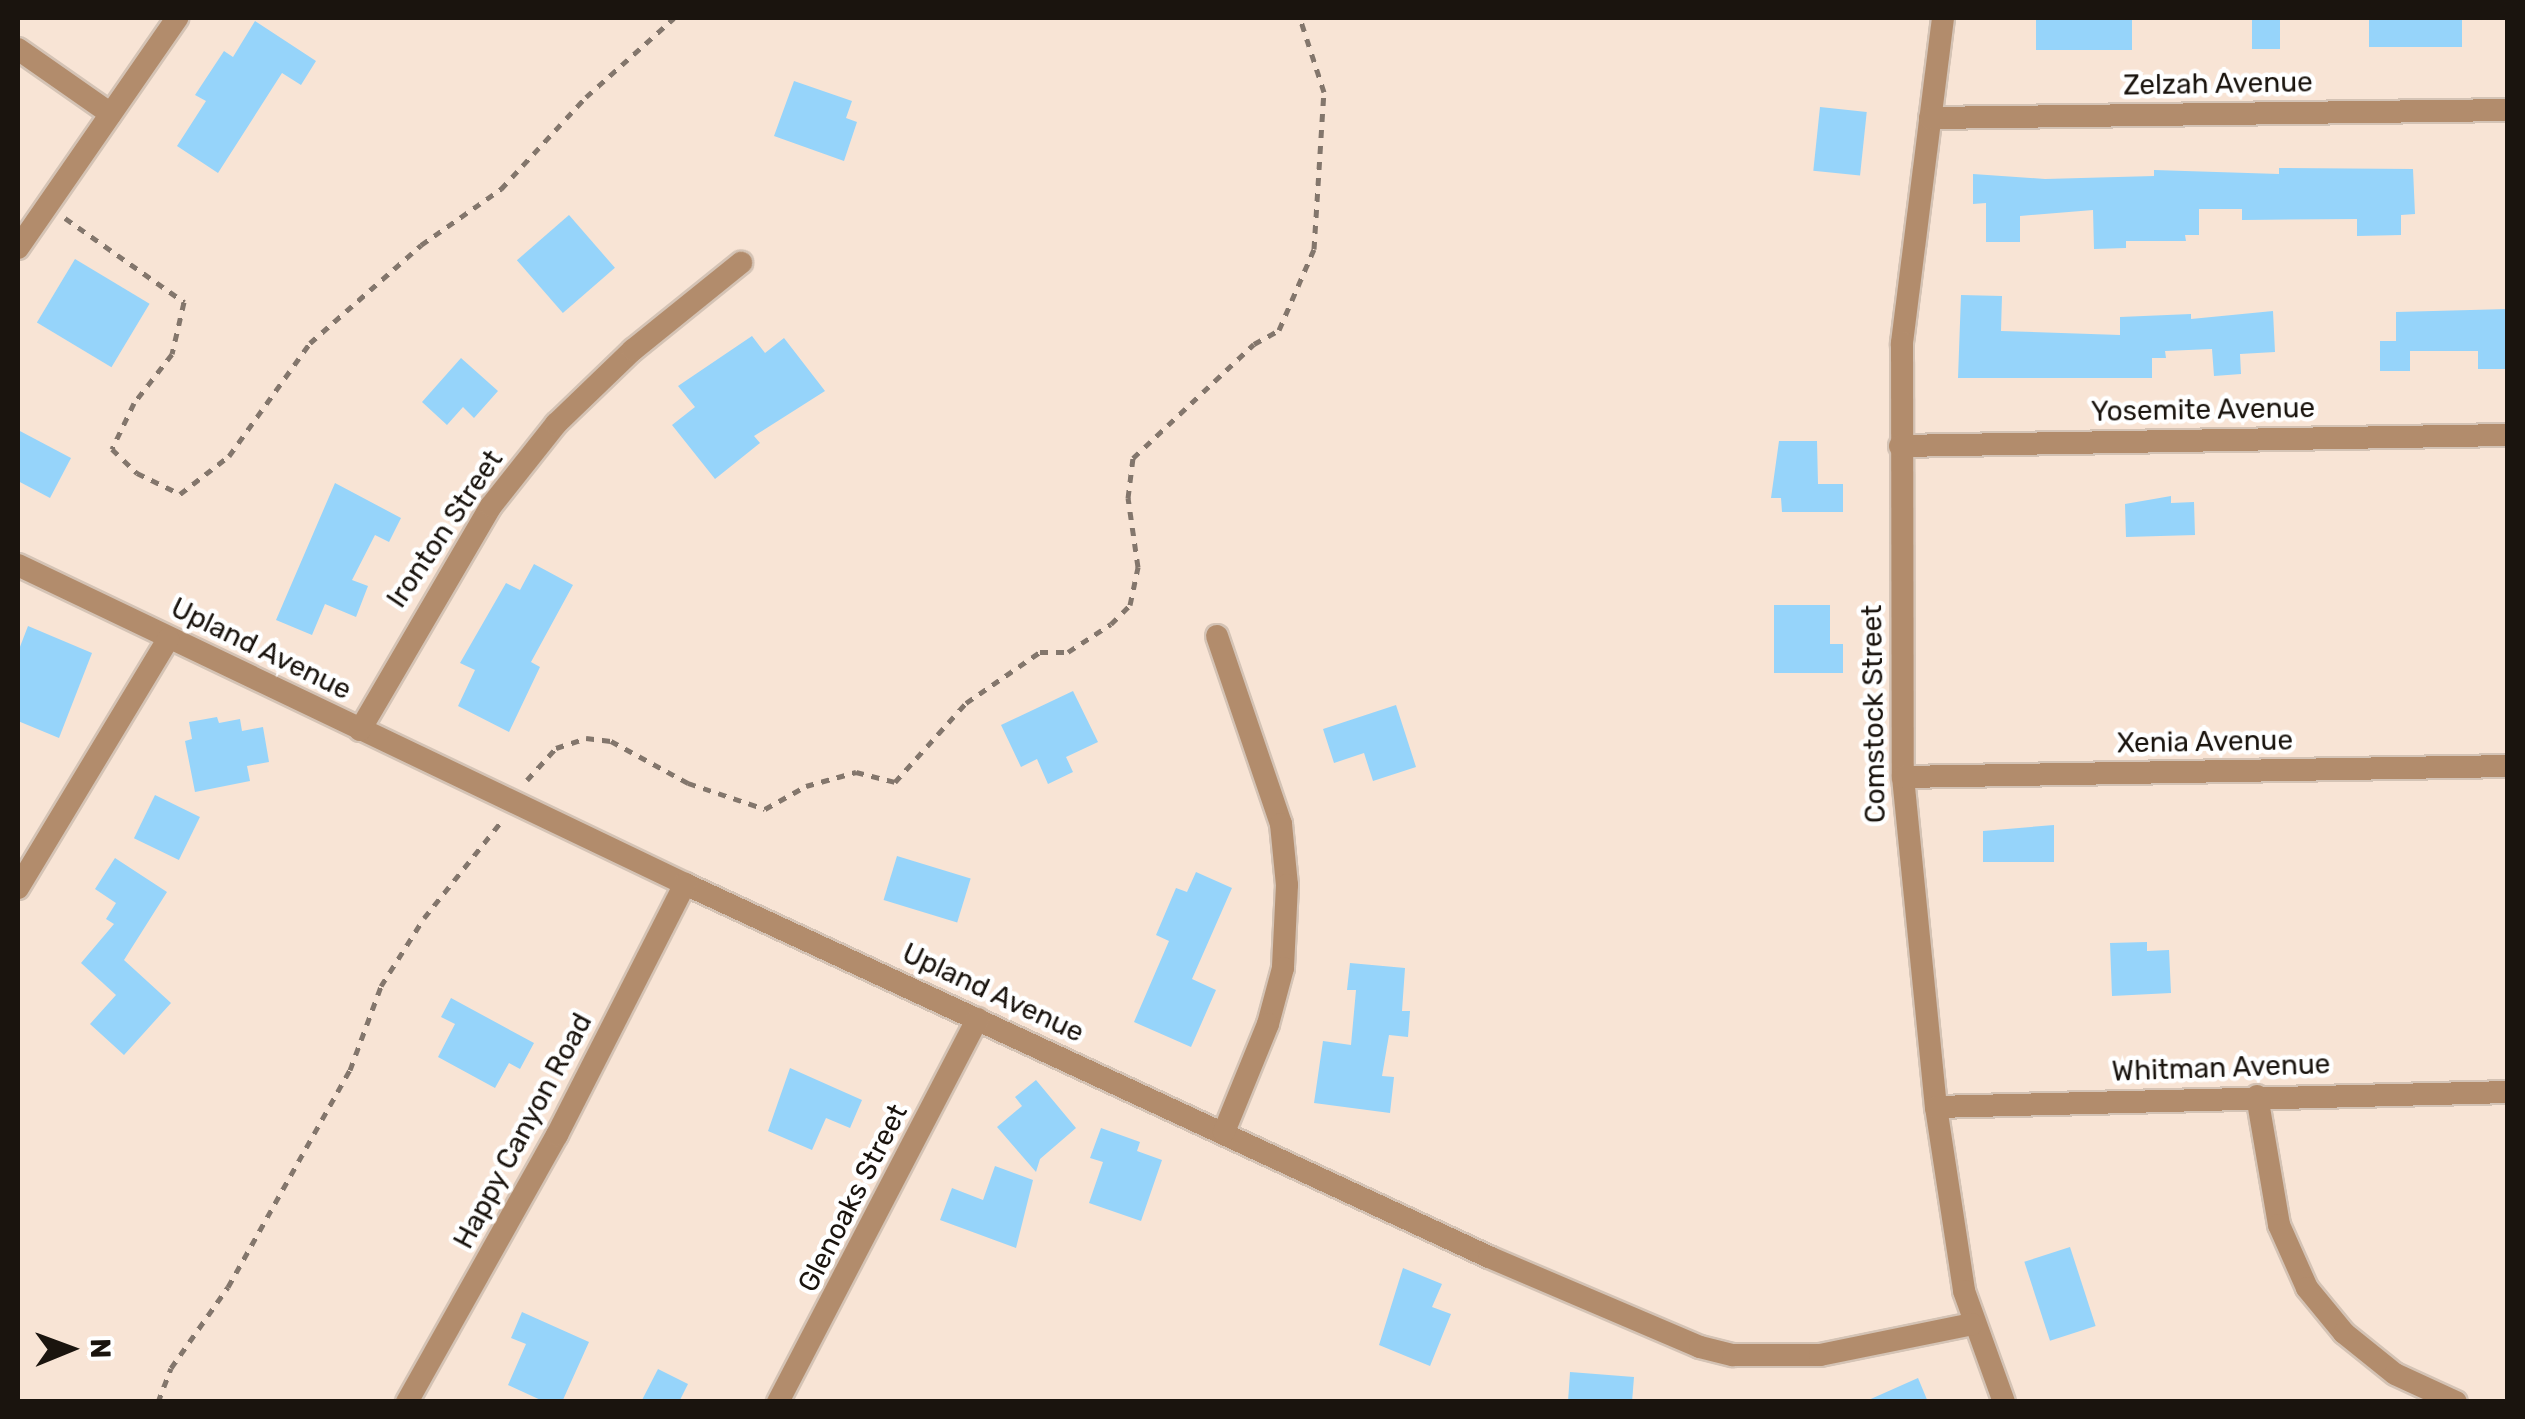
<!DOCTYPE html>
<html>
<head>
<meta charset="utf-8">
<style>
	body { margin:0 }
	#map { position:relative; width:2525px; height:1419px; overflow:hidden; background:#f8e4d5; font-family:Rubik,sans-serif }
	div>[style] { position:absolute }
	.building>* { inset:0; background:#96d4fa; transform-origin:0 0 }
	.path>* { height:5px; margin-top:-2.5px; transform-origin:0; background:repeating-linear-gradient(90deg,#83766c 0 8px,transparent 0 16px) }
	.roads { filter:drop-shadow(2px 0 #d4c3b5) drop-shadow(-2px 0 #d4c3b5) drop-shadow(0 2px #d4c3b5) drop-shadow(0 -2px #d4c3b5) }
	.street>* { height:22px; margin:-11px; padding:0 11px; transform-origin:11px; border-radius:11px; background:#b28c6c }
	span { translate:-50% -50%; white-space:nowrap; text-align:center; line-height:1.15; -webkit-text-stroke:9px #fff; paint-order:stroke }
	.street-label { font-size:28px; color:#1a140e }
	.frame { position:absolute; inset:0; border:20px solid #1a140e; pointer-events:none }
	.north { position:absolute; left:20px; top:1299px; width:100px; height:100px; -webkit-text-stroke:8px #fff; paint-order:stroke; rotate:89deg; font-size:28px; font-weight:700; line-height:40px; text-align:center; color:#1a140e }
	.north::after { content:''; display:block; margin:auto; width:35px; height:45px; background:#1a140e; clip-path:polygon(50% 0,100% 100%,50% 72%,0 100%) }
</style>
</head>
<body>
<div id="map">
	<div class="building">
		<div style="left:2036px;top:18px;width:96px;height:32px"></div>
		<div style="left:2252px;top:18px;width:28px;height:31px"></div>
		<div style="left:2369px;top:18px;width:93px;height:29px"></div>
		<div style="clip-path:polygon(255px 21px,316px 61px,301px 85px,282px 73px,218px 173px,177px 146px,206px 101px,195px 95px,224px 51px,233px 57px)"></div>
		<div style="clip-path:polygon(794px 81px,852px 101px,846px 118px,857px 122px,844px 161px,774px 136px)"></div>
		<div style="left:1820px;top:107px;width:47px;height:64px;rotate:6deg"></div>
		<div style="clip-path:polygon(2279px 168px,2413px 169px,2415px 214px,2401px 215px,2401px 235px,2357px 236px,2357px 219px,2242px 220px,2242px 209px,2199px 209px,2199px 235px,2185px 235px,2186px 241px,2126px 241px,2126px 248px,2094px 249px,2093px 210px,2020px 216px,2020px 242px,1986px 242px,1986px 203px,1973px 204px,1973px 174px,2045px 179px,2154px 176px,2154px 170px,2279px 174px)"></div>
		<div style="left:569px;top:215px;width:70px;height:69px;rotate:49deg"></div>
		<div style="left:75px;top:259px;width:87px;height:74px;rotate:31deg"></div>
		<div style="clip-path:polygon(1961px 295px,2002px 296px,2001px 331px,2120px 335px,2120px 317px,2191px 314px,2191px 319px,2273px 311px,2275px 352px,2240px 354px,2241px 374px,2214px 376px,2212px 349px,2165px 351px,2166px 358px,2152px 358px,2152px 378px,1958px 378px)"></div>
		<div style="clip-path:polygon(2508px 309px,2508px 369px,2478px 369px,2478px 351px,2410px 351px,2410px 371px,2380px 371px,2380px 341px,2396px 341px,2396px 312px)"></div>
		<div style="clip-path:polygon(752px 336px,765px 353px,784px 338px,825px 391px,754px 436px,760px 443px,715px 479px,672px 425px,695px 407px,678px 386px)"></div>
		<div style="clip-path:polygon(461px 358px,498px 391px,474px 418px,463px 407px,447px 425px,422px 402px)"></div>
		<div style="clip-path:polygon(18px 430px,71px 458px,50px 498px,18px 481px)"></div>
		<div style="clip-path:polygon(1779px 441px,1817px 441px,1818px 484px,1843px 484px,1843px 512px,1782px 512px,1781px 498px,1771px 498px)"></div>
		<div style="clip-path:polygon(335px 483px,401px 518px,389px 542px,375px 535px,352px 580px,368px 586px,356px 617px,325px 604px,312px 635px,276px 620px)"></div>
		<div style="clip-path:polygon(2171px 496px,2171px 503px,2194px 502px,2195px 535px,2126px 537px,2125px 504px)"></div>
		<div style="clip-path:polygon(534px 564px,573px 585px,531px 662px,540px 667px,509px 732px,458px 706px,475px 670px,460px 663px,506px 583px,520px 590px)"></div>
		<div style="clip-path:polygon(1774px 605px,1830px 605px,1830px 644px,1843px 644px,1843px 673px,1774px 673px)"></div>
		<div style="clip-path:polygon(28px 626px,92px 653px,59px 738px,18px 721px,18px 652px)"></div>
		<div style="clip-path:polygon(1073px 691px,1098px 742px,1066px 757px,1073px 772px,1048px 784px,1037px 759px,1021px 767px,1001px 725px)"></div>
		<div style="clip-path:polygon(1396px 705px,1416px 767px,1373px 781px,1364px 753px,1334px 763px,1323px 729px)"></div>
		<div style="clip-path:polygon(217px 717px,219px 723px,240px 719px,242px 731px,263px 727px,269px 762px,247px 766px,250px 781px,195px 792px,185px 741px,192px 739px,189px 722px)"></div>
		<div style="left:155px;top:795px;width:50px;height:48px;rotate:26deg"></div>
		<div style="clip-path:polygon(2054px 825px,2054px 862px,1983px 862px,1983px 831px)"></div>
		<div style="left:897px;top:856px;width:77px;height:46px;rotate:17deg"></div>
		<div style="clip-path:polygon(115px 858px,167px 892px,124px 960px,171px 1003px,124px 1055px,90px 1024px,116px 995px,81px 963px,114px 924px,106px 919px,116px 903px,95px 889px)"></div>
		<div style="clip-path:polygon(1196px 872px,1232px 888px,1192px 979px,1216px 990px,1191px 1047px,1134px 1022px,1169px 941px,1156px 935px,1176px 888px,1187px 892px)"></div>
		<div style="clip-path:polygon(2147px 942px,2147px 951px,2169px 950px,2171px 993px,2112px 996px,2110px 943px)"></div>
		<div style="clip-path:polygon(1350px 963px,1405px 968px,1402px 1011px,1410px 1011px,1408px 1037px,1389px 1035px,1382px 1076px,1394px 1077px,1390px 1113px,1314px 1103px,1323px 1041px,1351px 1045px,1356px 990px,1347px 990px)"></div>
		<div style="clip-path:polygon(451px 998px,534px 1043px,520px 1069px,509px 1063px,495px 1088px,438px 1057px,455px 1024px,441px 1017px)"></div>
		<div style="clip-path:polygon(790px 1068px,862px 1100px,850px 1128px,826px 1118px,812px 1150px,768px 1131px)"></div>
		<div style="clip-path:polygon(1036px 1080px,1076px 1128px,1040px 1159px,1036px 1172px,997px 1127px,1022px 1106px,1015px 1097px)"></div>
		<div style="clip-path:polygon(1101px 1128px,1140px 1142px,1137px 1151px,1162px 1160px,1141px 1221px,1089px 1203px,1103px 1162px,1090px 1158px)"></div>
		<div style="clip-path:polygon(995px 1166px,1033px 1180px,1016px 1248px,940px 1220px,952px 1188px,983px 1200px)"></div>
		<div style="left:2070px;top:1247px;width:83px;height:48px;rotate:72deg"></div>
		<div style="clip-path:polygon(1403px 1268px,1442px 1284px,1432px 1307px,1451px 1314px,1430px 1366px,1379px 1345px)"></div>
		<div style="clip-path:polygon(522px 1312px,589px 1342px,562px 1402px,545px 1402px,508px 1385px,526px 1344px,511px 1338px)"></div>
		<div style="clip-path:polygon(658px 1369px,688px 1384px,679px 1402px,641px 1402px)"></div>
		<div style="clip-path:polygon(1570px 1372px,1634px 1377px,1632px 1402px,1568px 1402px)"></div>
		<div style="clip-path:polygon(1918px 1378px,1928px 1402px,1864px 1402px)"></div>
	</div>
	<div class="path">
		<div style="left:65px;top:218px;width:146px;rotate:35.2deg"></div>
		<div style="left:184px;top:302px;width:53px;rotate:103deg"></div>
		<div style="left:172px;top:354px;width:62px;rotate:127.8deg"></div>
		<div style="left:134px;top:403px;width:51px;rotate:115.6deg"></div>
		<div style="left:112px;top:449px;width:35px;rotate:44deg"></div>
		<div style="left:137px;top:473px;width:48px;rotate:26deg"></div>
		<div style="left:180px;top:494px;width:62px;rotate:-37.8deg"></div>
		<div style="left:229px;top:456px;width:139px;rotate:-54.4deg"></div>
		<div style="left:310px;top:343px;width:148px;rotate:-41.4deg"></div>
		<div style="left:421px;top:245px;width:98px;rotate:-35deg"></div>
		<div style="left:501px;top:189px;width:125px;rotate:-47.3deg"></div>
		<div style="left:586px;top:97px;width:118px;rotate:-41.9deg"></div>
		<div style="left:527px;top:780px;width:43px;rotate:-47.8deg"></div>
		<div style="left:556px;top:748px;width:32px;rotate:-18deg"></div>
		<div style="left:586px;top:738px;width:25px;rotate:7deg"></div>
		<div style="left:611px;top:741px;width:88px;rotate:28.6deg"></div>
		<div style="left:688px;top:783px;width:81px;rotate:18.7deg"></div>
		<div style="left:765px;top:809px;width:47px;rotate:-29.3deg"></div>
		<div style="left:806px;top:786px;width:52px;rotate:-15.6deg"></div>
		<div style="left:856px;top:772px;width:40px;rotate:14.4deg"></div>
		<div style="left:895px;top:782px;width:106px;rotate:-48.1deg"></div>
		<div style="left:966px;top:703px;width:90px;rotate:-34.6deg"></div>
		<div style="left:1040px;top:652px;width:28px"></div>
		<div style="left:1068px;top:652px;width:51px;rotate:-33.1deg"></div>
		<div style="left:1111px;top:624px;width:27px;rotate:-45deg"></div>
		<div style="left:1130px;top:605px;width:39px;rotate:-78deg"></div>
		<div style="left:1138px;top:567px;width:70px;rotate:-98.2deg"></div>
		<div style="left:1128px;top:498px;width:40px;rotate:-82.9deg"></div>
		<div style="left:1133px;top:458px;width:166px;rotate:-43.3deg"></div>
		<div style="left:1254px;top:344px;width:29px;rotate:-29deg"></div>
		<div style="left:1279px;top:330px;width:88px;rotate:-66.6deg"></div>
		<div style="left:1314px;top:249px;width:157px;rotate:-86.4deg"></div>
		<div style="left:1324px;top:92px;width:78px;rotate:-108deg"></div>
		<div style="left:158px;top:1402px;width:36px;rotate:-69deg"></div>
		<div style="left:171px;top:1368px;width:99px;rotate:-54.9deg"></div>
		<div style="left:228px;top:1287px;width:249px;rotate:-60.7deg"></div>
		<div style="left:350px;top:1070px;width:90px;rotate:-69.7deg"></div>
		<div style="left:381px;top:986px;width:80px;rotate:-57.7deg"></div>
		<div style="left:424px;top:918px;width:123px;rotate:-51.3deg"></div>
	</div>
	<div class="roads">
		<div class="street">
			<div style="left:1943px;top:18px;width:328px;rotate:97.2deg"></div>
			<div style="left:1902px;top:343px;width:434px;rotate:89.9deg"></div>
			<div style="left:1903px;top:777px;width:332px;rotate:84.3deg"></div>
			<div style="left:1936px;top:1107px;width:186px;rotate:81.3deg"></div>
			<div style="left:1964px;top:1291px;width:118px;rotate:70.2deg"></div>
			<div style="left:18px;top:49px;width:113px;rotate:35deg"></div>
			<div style="left:1930px;top:118px;width:578px;rotate:-0.79deg"></div>
			<div style="left:18px;top:248px;width:280px;rotate:-55.3deg"></div>
			<div style="left:1900px;top:446px;width:608px;rotate:-1.04deg"></div>
			<div style="left:18px;top:565px;width:739px;rotate:25.56deg"></div>
			<div style="left:685px;top:884px;width:886px;rotate:24.89deg"></div>
			<div style="left:1489px;top:1257px;width:229px;rotate:23.1deg"></div>
			<div style="left:1700px;top:1347px;width:34px;rotate:14deg"></div>
			<div style="left:1733px;top:1355px;width:87px"></div>
			<div style="left:1820px;top:1355px;width:155px;rotate:-11.5deg"></div>
			<div style="left:1217px;top:636px;width:199px;rotate:71.2deg"></div>
			<div style="left:1281px;top:824px;width:61px;rotate:84.4deg"></div>
			<div style="left:1287px;top:885px;width:83px;rotate:92.8deg"></div>
			<div style="left:1283px;top:968px;width:58px;rotate:105deg"></div>
			<div style="left:1268px;top:1024px;width:117px;rotate:112.2deg"></div>
			<div style="left:360px;top:730px;width:259px;rotate:-59.7deg"></div>
			<div style="left:491px;top:506px;width:105px;rotate:-51.6deg"></div>
			<div style="left:556px;top:424px;width:107px;rotate:-43.9deg"></div>
			<div style="left:633px;top:350px;width:139px;rotate:-38.9deg"></div>
			<div style="left:1903px;top:777px;width:605px;rotate:-1.04deg"></div>
			<div style="left:18px;top:888px;width:291px;rotate:-58.9deg"></div>
			<div style="left:2257px;top:1096px;width:131px;rotate:80.3deg"></div>
			<div style="left:2279px;top:1225px;width:69px;rotate:66deg"></div>
			<div style="left:2307px;top:1288px;width:58px;rotate:50.6deg"></div>
			<div style="left:2344px;top:1333px;width:65px;rotate:38.8deg"></div>
			<div style="left:2395px;top:1374px;width:67px;rotate:24.7deg"></div>
			<div style="left:1936px;top:1107px;width:572px;rotate:-1.5deg"></div>
			<div style="left:407px;top:1402px;width:306px;rotate:-60.7deg"></div>
			<div style="left:557px;top:1135px;width:282px;rotate:-63deg"></div>
			<div style="left:778px;top:1402px;width:432px;rotate:-62.5deg"></div>
		</div>
	</div>
	<div class="street-label">
		<span style="left:2218px;top:84px;rotate:-1deg">Zelzah Avenue</span>
		<span style="left:2203px;top:410px;rotate:-1deg">Yosemite Avenue</span>
		<span style="left:445px;top:529px;rotate:-56deg">Ironton Street</span>
		<span style="left:261px;top:649px;rotate:26deg">Upland Avenue</span>
		<span style="left:1874px;top:714px;rotate:-91deg">Comstock Street</span>
		<span style="left:2205px;top:742px;rotate:-1deg">Xenia Avenue</span>
		<span style="left:993px;top:993px;rotate:25deg">Upland Avenue</span>
		<span style="left:2221px;top:1068px;rotate:-2deg">Whitman Avenue</span>
		<span style="left:523px;top:1131px;rotate:-62deg">Happy Canyon Road</span>
		<span style="left:853px;top:1198px;rotate:-63deg">Glenoaks Street</span>
	</div>
	<div class="frame"></div>
	<div class="north">N</div>
</div>
</body>
</html>
